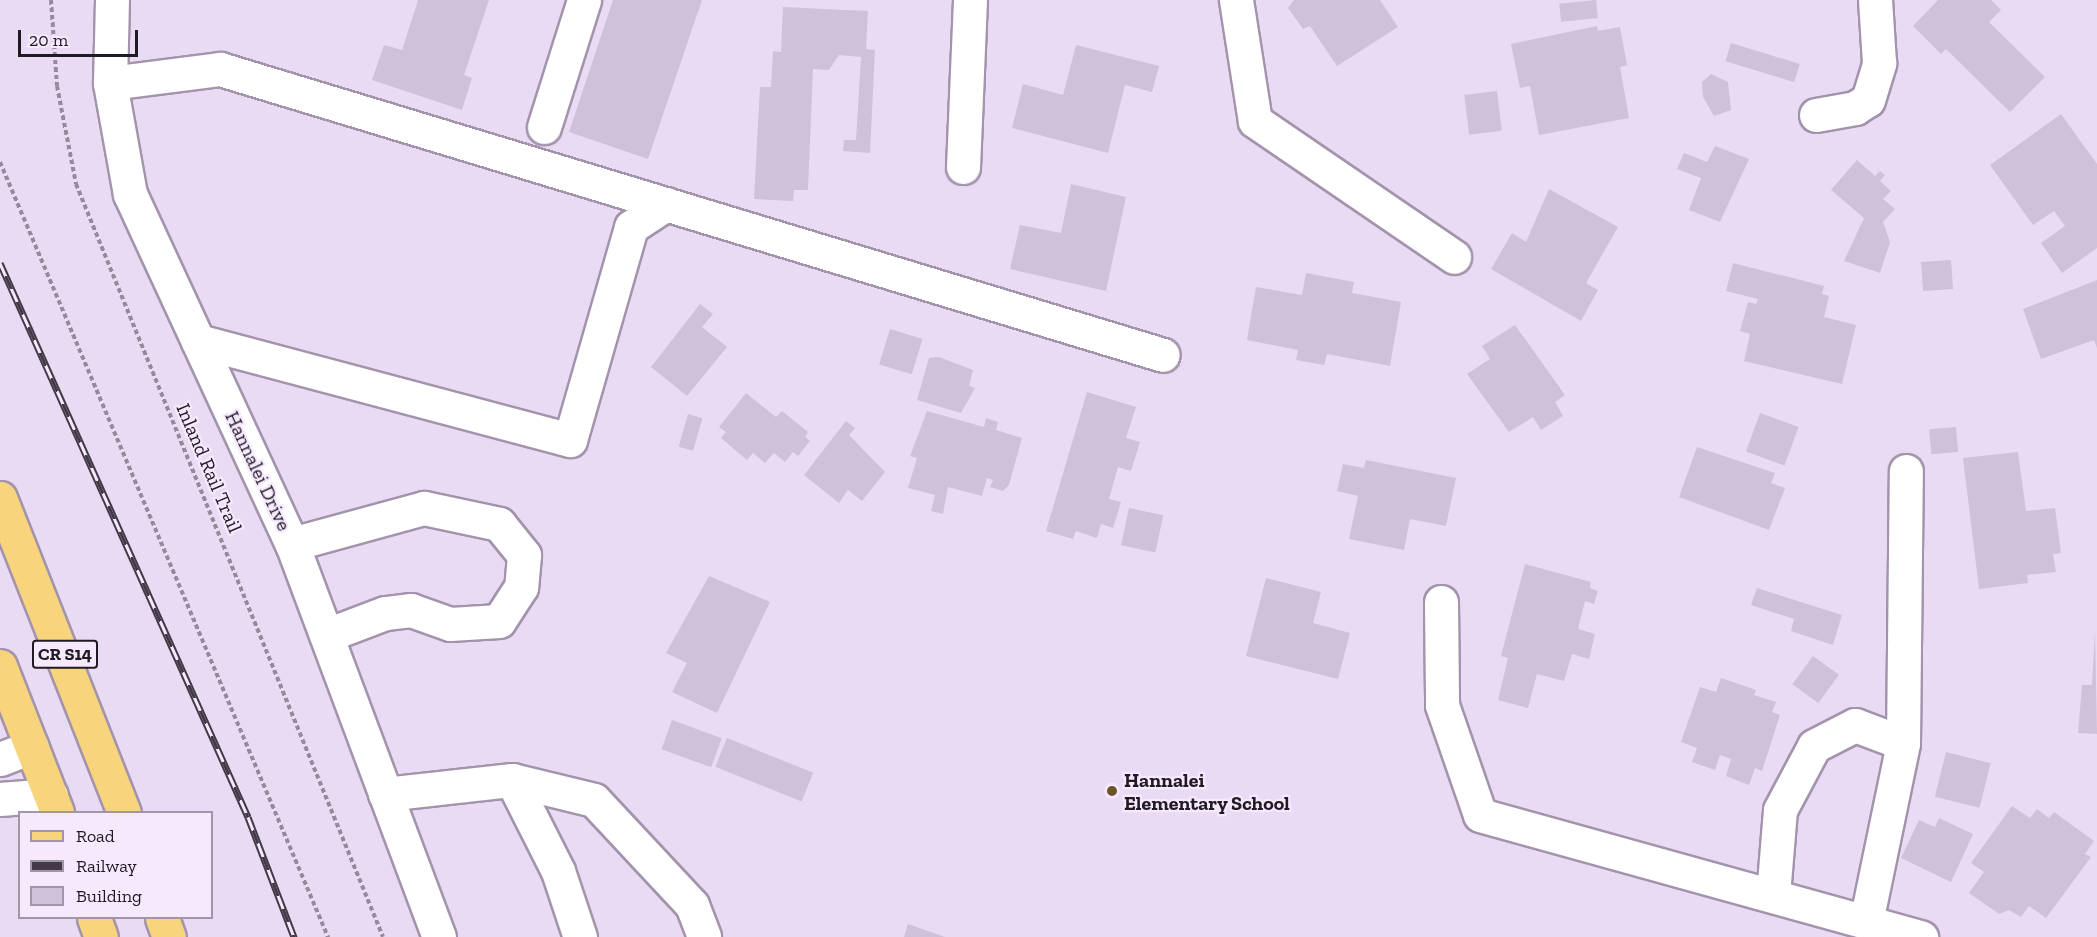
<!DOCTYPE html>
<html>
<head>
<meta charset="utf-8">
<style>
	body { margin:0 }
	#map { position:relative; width:2097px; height:937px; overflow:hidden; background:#eadbf4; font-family:"Zilla Slab",serif }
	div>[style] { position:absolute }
	.building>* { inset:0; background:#cfc1da; transform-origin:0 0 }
	.path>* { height:4px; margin-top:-2px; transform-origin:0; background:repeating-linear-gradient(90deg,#958a9c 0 4.5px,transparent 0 7.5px) }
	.roads { filter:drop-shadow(2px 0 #a394ac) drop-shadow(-2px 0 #a394ac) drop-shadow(0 2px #a394ac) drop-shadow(0 -2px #a394ac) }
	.minor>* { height:33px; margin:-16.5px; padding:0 16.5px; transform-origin:16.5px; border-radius:16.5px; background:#fff }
	.major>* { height:33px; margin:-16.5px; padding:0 16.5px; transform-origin:16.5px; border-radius:16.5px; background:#f8d57c }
	.rail>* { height:7px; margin-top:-3.5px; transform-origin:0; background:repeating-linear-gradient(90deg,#f6e9fe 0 14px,#423a46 0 28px); box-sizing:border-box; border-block:2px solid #423a46 }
	.dots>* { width:16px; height:16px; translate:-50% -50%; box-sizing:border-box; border:3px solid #f6e9fe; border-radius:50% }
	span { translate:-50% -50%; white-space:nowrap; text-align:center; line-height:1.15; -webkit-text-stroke:4.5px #f6e9fe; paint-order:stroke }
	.shield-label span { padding:2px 4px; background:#f6e9fe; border:2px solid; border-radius:4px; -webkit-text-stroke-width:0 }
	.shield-label { font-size:18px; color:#201a23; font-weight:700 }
	.street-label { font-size:20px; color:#201a23 }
	.poi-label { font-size:20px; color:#201a23; font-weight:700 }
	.left { translate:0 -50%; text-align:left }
	.legend { position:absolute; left:18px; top:811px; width:195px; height:108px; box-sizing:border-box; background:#f6e9fe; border:2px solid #a096a6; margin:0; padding:8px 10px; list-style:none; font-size:18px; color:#201a23 }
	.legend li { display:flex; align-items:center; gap:12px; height:30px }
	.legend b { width:30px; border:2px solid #a096a6 }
	.scale { position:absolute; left:18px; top:30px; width:120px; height:27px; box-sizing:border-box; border:3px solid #201a23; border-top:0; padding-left:8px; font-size:18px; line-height:21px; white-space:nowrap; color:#201a23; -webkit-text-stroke:4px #f6e9fe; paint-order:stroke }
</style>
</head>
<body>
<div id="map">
	<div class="building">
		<div style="clip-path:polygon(418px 0,489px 0,464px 75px,472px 78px,462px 110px,372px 80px,384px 45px,402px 50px)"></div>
		<div style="clip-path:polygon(613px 0,702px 0,648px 159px,569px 132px)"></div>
		<div style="clip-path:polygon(1294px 0,1380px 0,1398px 27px,1337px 66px,1310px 26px,1303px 29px,1288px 8px)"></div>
		<div style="left:1596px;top:0;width:18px;height:37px;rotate:84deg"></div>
		<div style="clip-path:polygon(1938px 0,1991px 0,2001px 10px,1989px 22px,2045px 77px,2010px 112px,1946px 49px,1941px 54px,1913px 26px)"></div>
		<div style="clip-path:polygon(783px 7px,868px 11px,866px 49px,875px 50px,870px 153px,843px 151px,844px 140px,856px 140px,861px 57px,839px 55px,829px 70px,813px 69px,808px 190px,794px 190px,793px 201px,754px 199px,760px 87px,771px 87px,773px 51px,781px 52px)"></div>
		<div style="clip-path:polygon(1597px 26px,1598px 31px,1620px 27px,1627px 65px,1620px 67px,1629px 118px,1539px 135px,1530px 86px,1520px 88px,1511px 44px)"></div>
		<div style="left:1731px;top:43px;width:72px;height:19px;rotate:17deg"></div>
		<div style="clip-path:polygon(1076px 45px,1159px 66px,1152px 92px,1125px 85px,1108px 153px,1012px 128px,1023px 84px,1063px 95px)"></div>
		<div style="clip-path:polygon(1711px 74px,1728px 82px,1731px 110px,1714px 116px,1703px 97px,1702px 82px)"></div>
		<div style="left:1497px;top:91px;width:40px;height:33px;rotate:83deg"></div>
		<div style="clip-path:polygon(2061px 114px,2097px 164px,2097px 248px,2062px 273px,2041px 243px,2065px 226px,2054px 211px,2033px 225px,1990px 165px)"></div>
		<div style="clip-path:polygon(1715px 146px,1749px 159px,1720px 222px,1689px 210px,1701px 178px,1677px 169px,1684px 153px,1707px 162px)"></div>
		<div style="clip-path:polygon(1857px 160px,1875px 176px,1880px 171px,1885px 175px,1880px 181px,1891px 191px,1883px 199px,1895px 209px,1883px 222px,1890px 242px,1880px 273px,1844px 261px,1864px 218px,1831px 190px)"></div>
		<div style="clip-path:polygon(1071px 184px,1126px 197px,1106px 291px,1010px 269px,1020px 225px,1061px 233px)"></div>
		<div style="clip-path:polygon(1549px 189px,1618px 227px,1586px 283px,1598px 290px,1581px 321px,1491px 269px,1512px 233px,1526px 242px)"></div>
		<div style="left:1951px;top:260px;width:29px;height:30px;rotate:86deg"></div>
		<div style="clip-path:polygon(1733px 263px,1824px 286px,1822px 294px,1829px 296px,1824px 317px,1856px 325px,1842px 384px,1744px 361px,1750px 334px,1740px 331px,1748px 302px,1756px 304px,1758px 299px,1726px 291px)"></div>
		<div style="clip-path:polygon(1306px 273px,1354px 282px,1352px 293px,1401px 302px,1390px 366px,1327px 354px,1324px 365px,1296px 360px,1298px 350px,1247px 340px,1256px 287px,1302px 295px)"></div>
		<div style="clip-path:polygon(2097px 280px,2097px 348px,2094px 340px,2041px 359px,2023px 309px)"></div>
		<div style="clip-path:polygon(700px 304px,713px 314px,702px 327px,727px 347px,687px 396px,651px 367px)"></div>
		<div style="clip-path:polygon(1515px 325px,1565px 395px,1555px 402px,1563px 416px,1541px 430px,1533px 417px,1509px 432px,1467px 374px,1490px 359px,1482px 346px)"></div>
		<div style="left:890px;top:329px;width:34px;height:37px;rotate:17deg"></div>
		<div style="clip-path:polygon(939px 357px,973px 370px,969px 386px,975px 388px,961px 413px,917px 400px,929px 358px)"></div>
		<div style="clip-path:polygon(1087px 392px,1136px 407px,1126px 438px,1140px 442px,1131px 471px,1118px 467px,1109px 499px,1121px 502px,1113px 528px,1101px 524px,1097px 538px,1076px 531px,1073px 539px,1046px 531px)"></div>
		<div style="clip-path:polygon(746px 393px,776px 417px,782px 411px,808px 432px,805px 437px,810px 441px,798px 456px,793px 452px,785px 462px,774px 453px,765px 463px,753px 453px,747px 460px,721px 438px,726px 432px,719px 427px)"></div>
		<div style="clip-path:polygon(927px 411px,984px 427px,986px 418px,998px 422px,996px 430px,1022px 438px,1009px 485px,1003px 491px,990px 487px,993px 480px,987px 478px,982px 496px,948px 487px,943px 514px,931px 511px,935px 495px,908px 488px,917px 458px,910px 456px)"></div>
		<div style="left:1760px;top:413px;width:41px;height:41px;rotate:20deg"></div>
		<div style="left:688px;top:414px;width:15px;height:34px;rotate:16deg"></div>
		<div style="clip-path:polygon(846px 421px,855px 428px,849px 435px,885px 472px,862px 501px,848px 490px,839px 503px,804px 475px)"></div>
		<div style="left:1956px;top:427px;width:25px;height:27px;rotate:85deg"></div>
		<div style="clip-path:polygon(1697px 447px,1775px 473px,1771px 483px,1785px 488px,1769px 530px,1679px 497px)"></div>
		<div style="clip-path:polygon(2018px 452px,2026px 511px,2055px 508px,2061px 553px,2053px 554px,2056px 572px,2027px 575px,2028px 583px,1979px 589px,1963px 458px)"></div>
		<div style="clip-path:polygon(1366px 460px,1456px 478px,1446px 526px,1410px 519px,1404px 550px,1349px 539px,1358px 496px,1337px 491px,1343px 464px,1364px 468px)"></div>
		<div style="left:1129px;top:508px;width:35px;height:38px;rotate:12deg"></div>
		<div style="clip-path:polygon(1525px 564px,1591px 582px,1590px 588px,1598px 591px,1594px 604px,1585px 601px,1578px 629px,1595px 634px,1589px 659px,1572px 654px,1564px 681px,1537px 674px,1528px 708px,1498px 700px,1508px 658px,1501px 656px)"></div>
		<div style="clip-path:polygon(709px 576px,770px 602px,717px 713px,672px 692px,687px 663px,666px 653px)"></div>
		<div style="clip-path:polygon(1266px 578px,1321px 592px,1313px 623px,1350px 633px,1338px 679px,1246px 656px)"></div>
		<div style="clip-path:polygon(1757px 588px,1842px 615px,1833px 645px,1791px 631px,1794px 619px,1751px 605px)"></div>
		<div style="clip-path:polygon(2095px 631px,2097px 734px,2078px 733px,2082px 685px,2092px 685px)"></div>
		<div style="left:1813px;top:656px;width:32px;height:35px;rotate:36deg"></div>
		<div style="clip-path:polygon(1721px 678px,1756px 690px,1754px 695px,1776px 702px,1772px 712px,1780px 715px,1762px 771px,1755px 768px,1749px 785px,1726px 776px,1731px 759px,1720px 755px,1715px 770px,1692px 762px,1697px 748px,1681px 742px,1700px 687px,1716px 692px)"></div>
		<div style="left:672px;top:720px;width:53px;height:31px;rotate:20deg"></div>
		<div style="left:727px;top:738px;width:93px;height:31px;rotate:22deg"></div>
		<div style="left:1946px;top:752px;width:46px;height:46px;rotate:14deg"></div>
		<div style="clip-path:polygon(2012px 806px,2030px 818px,2037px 809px,2049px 818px,2054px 812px,2094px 841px,2085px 854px,2091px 857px,2046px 918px,2029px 906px,2021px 917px,2009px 910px,1999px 914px,1969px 893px,1984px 872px,1971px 863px)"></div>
		<div style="clip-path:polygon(1939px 818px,1973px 834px,1951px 882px,1901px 858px,1919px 820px,1935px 827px)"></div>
		<div style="clip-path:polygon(908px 924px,945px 937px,904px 937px)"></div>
	</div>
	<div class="path">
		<div style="left:51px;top:0;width:86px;rotate:86deg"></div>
		<div style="left:57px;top:86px;width:100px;rotate:79deg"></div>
		<div style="left:76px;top:184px;width:813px;rotate:67.82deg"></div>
		<div style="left:0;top:162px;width:842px;rotate:67.06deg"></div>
	</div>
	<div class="roads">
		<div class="minor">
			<div style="left:112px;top:0;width:83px;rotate:91.4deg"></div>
			<div style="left:110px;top:83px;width:113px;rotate:79.8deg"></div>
			<div style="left:130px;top:194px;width:386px;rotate:65.2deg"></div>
			<div style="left:292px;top:544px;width:420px;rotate:69.5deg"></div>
			<div style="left:1236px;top:0;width:122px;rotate:81.1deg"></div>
			<div style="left:1255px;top:121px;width:241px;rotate:34.3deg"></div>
			<div style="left:110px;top:83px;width:111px;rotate:-7.3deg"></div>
			<div style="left:220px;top:69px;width:985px;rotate:16.87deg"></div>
			<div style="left:1816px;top:115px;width:40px;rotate:-10deg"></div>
			<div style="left:1855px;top:108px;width:15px;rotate:-32deg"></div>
			<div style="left:1868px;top:100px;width:39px;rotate:-73deg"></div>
			<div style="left:1879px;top:63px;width:63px;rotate:-93.6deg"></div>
			<div style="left:544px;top:127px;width:133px;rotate:-72.5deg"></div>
			<div style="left:963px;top:167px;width:167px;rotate:-87.6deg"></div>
			<div style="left:198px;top:341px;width:385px;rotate:14.9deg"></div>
			<div style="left:570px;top:440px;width:222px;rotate:-74deg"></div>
			<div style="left:631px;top:227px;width:42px;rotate:-33.3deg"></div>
			<div style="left:292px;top:544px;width:137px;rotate:-15.3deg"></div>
			<div style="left:424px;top:508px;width:77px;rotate:12deg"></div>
			<div style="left:499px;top:524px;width:40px;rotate:51deg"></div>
			<div style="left:524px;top:555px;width:32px;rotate:95deg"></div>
			<div style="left:521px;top:587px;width:40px;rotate:122.9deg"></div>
			<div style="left:499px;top:621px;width:49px;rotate:176.5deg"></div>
			<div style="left:450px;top:624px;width:41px;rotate:-160.3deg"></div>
			<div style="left:411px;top:610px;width:26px;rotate:173deg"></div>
			<div style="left:385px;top:613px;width:62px;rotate:159.2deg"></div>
			<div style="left:1441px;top:602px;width:103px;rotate:89.4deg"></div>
			<div style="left:1442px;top:705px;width:116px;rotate:70.9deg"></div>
			<div style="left:1480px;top:815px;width:458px;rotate:15.5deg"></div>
			<div style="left:0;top:759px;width:34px;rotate:-21deg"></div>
			<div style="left:512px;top:780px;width:102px;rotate:63.2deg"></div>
			<div style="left:558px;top:871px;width:70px;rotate:71.6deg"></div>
			<div style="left:385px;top:794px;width:128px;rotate:-6.3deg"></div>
			<div style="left:512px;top:780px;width:84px;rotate:13.7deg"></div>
			<div style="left:594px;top:800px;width:144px;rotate:47deg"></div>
			<div style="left:692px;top:905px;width:34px;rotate:69deg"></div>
			<div style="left:0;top:799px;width:51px;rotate:-4.5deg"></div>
			<div style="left:1773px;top:895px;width:85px;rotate:-85.3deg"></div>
			<div style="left:1780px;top:810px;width:72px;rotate:-62deg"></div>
			<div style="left:1814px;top:746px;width:46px;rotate:-27.1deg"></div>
			<div style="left:1855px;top:725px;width:51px;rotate:20.6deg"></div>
			<div style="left:1866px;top:922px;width:183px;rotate:-78.3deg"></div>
			<div style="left:1903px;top:743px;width:272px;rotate:-89.4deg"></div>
		</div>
		<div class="major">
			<div style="left:0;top:498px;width:338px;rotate:68.5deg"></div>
			<div style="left:0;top:666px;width:157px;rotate:68.7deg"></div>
			<div style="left:94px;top:918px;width:20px;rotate:70deg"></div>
			<div style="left:162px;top:918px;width:20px;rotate:70deg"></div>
		</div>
	</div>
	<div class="rail">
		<div style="left:0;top:263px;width:607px;rotate:65.88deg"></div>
		<div style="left:248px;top:817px;width:129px;rotate:69deg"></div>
	</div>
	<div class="dots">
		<div style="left:1112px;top:791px;background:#6c5525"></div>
	</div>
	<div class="shield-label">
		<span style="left:65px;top:654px">CR S14</span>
	</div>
	<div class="street-label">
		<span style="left:209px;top:468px;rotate:67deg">Inland Rail Trail</span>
		<span style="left:258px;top:471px;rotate:65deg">Hannalei Drive</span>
	</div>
	<div class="poi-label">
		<span class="left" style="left:1124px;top:792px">Hannalei<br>Elementary School</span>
	</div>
	<ul class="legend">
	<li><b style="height:8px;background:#f8d57c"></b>Road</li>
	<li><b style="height:8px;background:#423a46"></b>Railway</li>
	<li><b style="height:16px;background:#cfc1da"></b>Building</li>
	</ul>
	<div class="scale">20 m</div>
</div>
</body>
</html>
